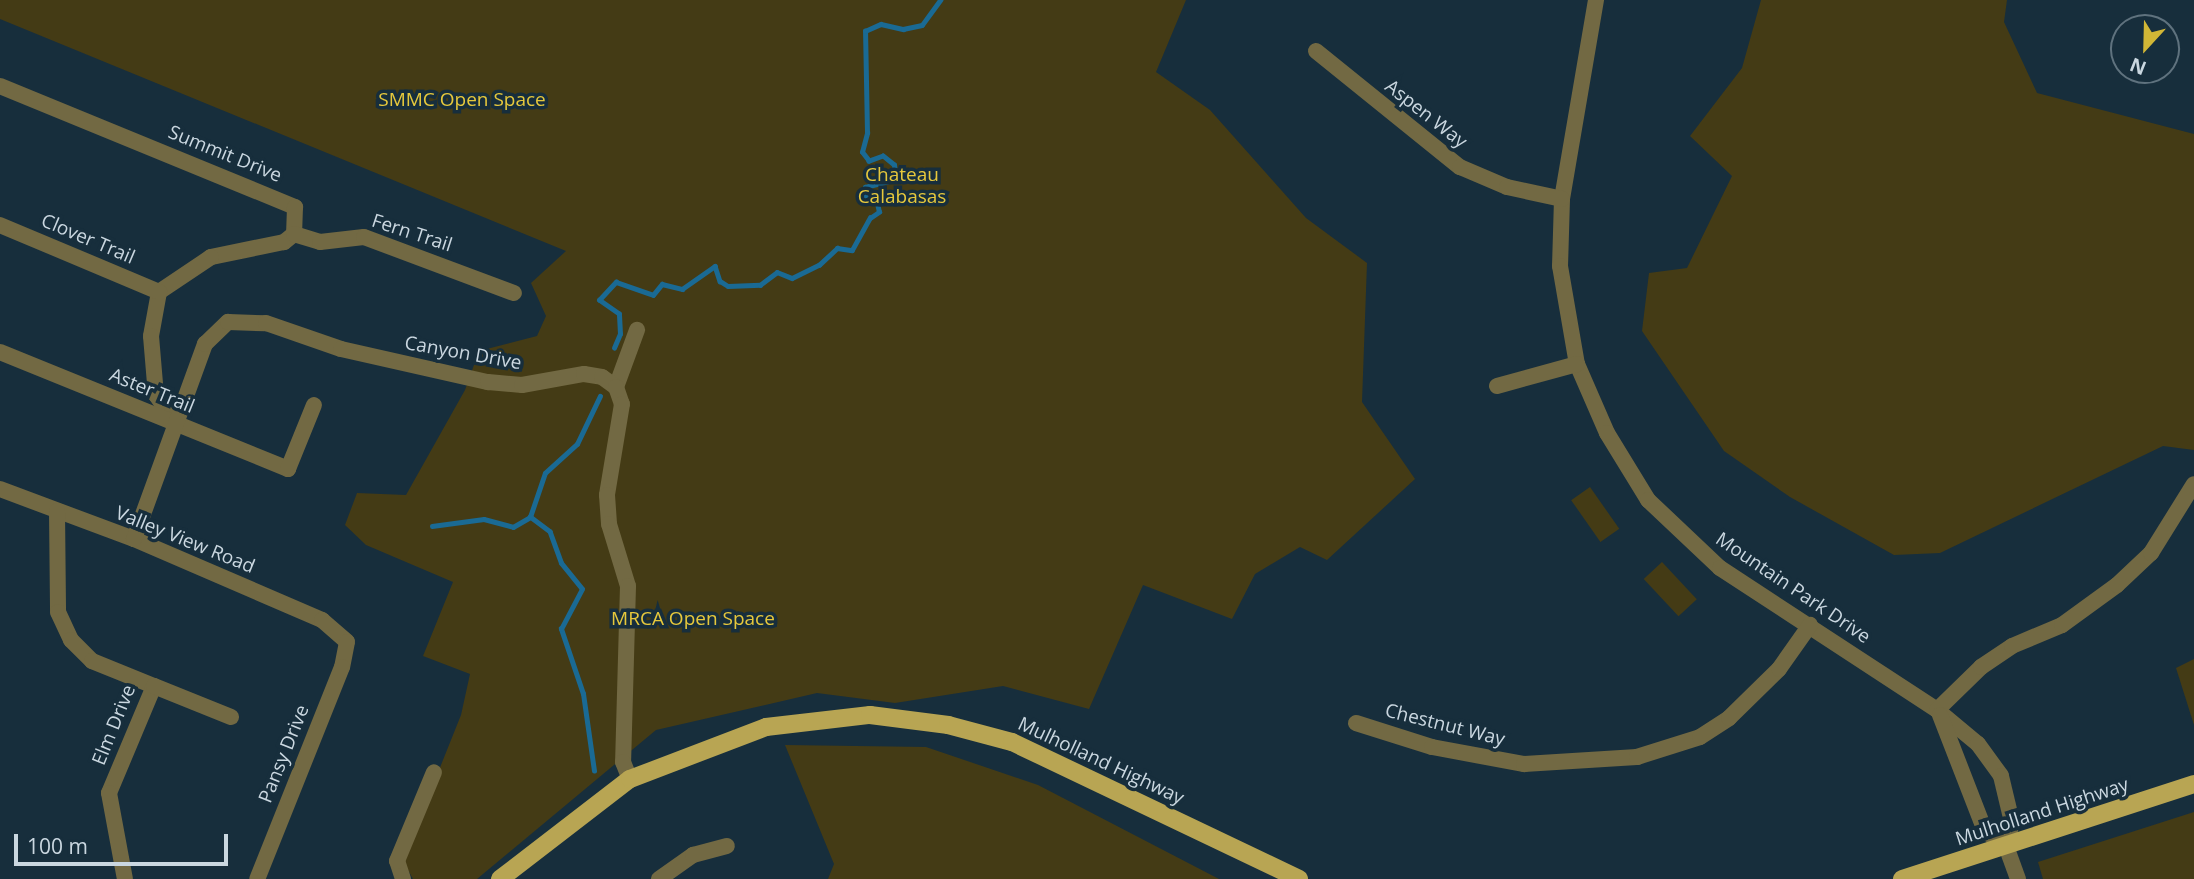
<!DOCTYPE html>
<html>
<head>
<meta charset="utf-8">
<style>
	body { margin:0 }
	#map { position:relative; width:2194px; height:879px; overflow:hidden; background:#172e3c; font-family:"Open Sans",sans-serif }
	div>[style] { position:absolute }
	.green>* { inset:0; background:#443b15; transform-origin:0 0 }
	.stream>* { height:4.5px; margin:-2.25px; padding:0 2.25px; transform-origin:2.25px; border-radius:2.25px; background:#1a6a94 }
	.minor>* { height:16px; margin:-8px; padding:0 8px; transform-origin:8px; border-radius:8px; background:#726943 }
	.major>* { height:18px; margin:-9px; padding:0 9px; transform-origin:9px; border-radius:9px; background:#b8a553 }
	span { translate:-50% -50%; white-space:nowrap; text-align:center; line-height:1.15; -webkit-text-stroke:7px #172e3c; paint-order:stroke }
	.park-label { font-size:19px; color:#e6c83c }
	.street-label { font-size:19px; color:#cad7e0 }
	.north { position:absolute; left:2110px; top:14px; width:70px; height:70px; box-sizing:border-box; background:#172e3c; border:2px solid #5f727e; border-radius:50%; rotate:202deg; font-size:19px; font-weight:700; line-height:28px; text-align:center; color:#cad7e0 }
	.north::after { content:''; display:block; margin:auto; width:24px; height:32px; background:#d2b736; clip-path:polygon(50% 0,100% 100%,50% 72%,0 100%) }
	.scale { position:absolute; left:14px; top:834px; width:214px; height:32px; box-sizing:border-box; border:4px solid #cad7e0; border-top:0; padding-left:9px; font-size:21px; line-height:24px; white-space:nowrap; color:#cad7e0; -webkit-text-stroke:5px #172e3c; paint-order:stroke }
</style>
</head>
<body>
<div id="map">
	<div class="green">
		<div style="clip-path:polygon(0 0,1186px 0,1156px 72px,1210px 110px,1306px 218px,1367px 263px,1362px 402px,1415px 479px,1327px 560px,1300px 547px,1255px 574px,1232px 619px,1143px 585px,1089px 709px,1003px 686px,895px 703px,817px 693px,656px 730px,477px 879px,413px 879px,404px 863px,405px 855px,461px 715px,470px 674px,423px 656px,453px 582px,366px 545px,345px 525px,357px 493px,406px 495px,465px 390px,479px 351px,537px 336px,546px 316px,531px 283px,566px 251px,0 19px)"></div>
		<div style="clip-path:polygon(1761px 0,2007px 0,2004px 22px,2037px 93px,2194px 134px,2194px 450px,2163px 446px,1940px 553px,1894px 555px,1790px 497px,1724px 451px,1642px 331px,1649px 273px,1687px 268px,1732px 176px,1690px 136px,1742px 68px)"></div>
		<div style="left:1590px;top:487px;width:51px;height:23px;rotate:55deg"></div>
		<div style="left:1662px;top:562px;width:51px;height:25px;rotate:47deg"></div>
		<div style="clip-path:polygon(2194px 659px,2194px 725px,2176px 668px)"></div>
		<div style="clip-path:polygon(785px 745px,926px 747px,1038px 785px,1219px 879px,828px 879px,834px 864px)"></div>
		<div style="clip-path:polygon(2194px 812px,2194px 879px,2043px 879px,2038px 862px)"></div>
	</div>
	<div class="stream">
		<div style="left:614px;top:348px;width:15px;rotate:-67deg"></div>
		<div style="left:620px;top:334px;width:20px;rotate:-93deg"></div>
		<div style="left:619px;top:314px;width:24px;rotate:-145deg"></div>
		<div style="left:599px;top:300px;width:25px;rotate:-47deg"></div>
		<div style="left:616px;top:282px;width:39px;rotate:19deg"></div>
		<div style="left:653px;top:295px;width:14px;rotate:-51deg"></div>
		<div style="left:662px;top:284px;width:21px;rotate:14deg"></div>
		<div style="left:682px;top:289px;width:40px;rotate:-34.9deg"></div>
		<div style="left:715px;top:266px;width:16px;rotate:72deg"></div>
		<div style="left:720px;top:281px;width:9px;rotate:32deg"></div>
		<div style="left:728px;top:286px;width:32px;rotate:-2deg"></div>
		<div style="left:760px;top:285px;width:21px;rotate:-37deg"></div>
		<div style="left:777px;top:272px;width:16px;rotate:22deg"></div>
		<div style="left:792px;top:278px;width:30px;rotate:-26deg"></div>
		<div style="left:819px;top:265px;width:25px;rotate:-43deg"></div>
		<div style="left:837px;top:248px;width:15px;rotate:8deg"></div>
		<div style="left:852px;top:250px;width:37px;rotate:-61deg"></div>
		<div style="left:870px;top:218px;width:11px;rotate:-34deg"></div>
		<div style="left:879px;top:212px;width:9px;rotate:-103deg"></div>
		<div style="left:877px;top:203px;width:16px;rotate:-150deg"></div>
		<div style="left:863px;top:195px;width:8px;rotate:-76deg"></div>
		<div style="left:865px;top:187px;width:25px;rotate:-14deg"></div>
		<div style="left:889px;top:181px;width:9px;rotate:-49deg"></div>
		<div style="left:895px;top:174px;width:9px;rotate:-96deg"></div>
		<div style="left:894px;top:165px;width:14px;rotate:-141deg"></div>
		<div style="left:883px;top:156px;width:15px;rotate:160deg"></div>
		<div style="left:869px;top:161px;width:11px;rotate:-128deg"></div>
		<div style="left:862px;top:152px;width:20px;rotate:-75deg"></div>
		<div style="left:867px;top:133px;width:102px;rotate:-91.1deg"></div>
		<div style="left:865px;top:31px;width:17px;rotate:-24deg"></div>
		<div style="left:881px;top:24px;width:23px;rotate:13deg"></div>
		<div style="left:903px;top:29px;width:19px;rotate:-12deg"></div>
		<div style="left:922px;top:25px;width:31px;rotate:-54deg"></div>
		<div style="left:432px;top:526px;width:52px;rotate:-7.7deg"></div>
		<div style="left:484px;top:519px;width:30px;rotate:15deg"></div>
		<div style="left:513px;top:527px;width:20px;rotate:-30deg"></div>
		<div style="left:594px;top:771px;width:78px;rotate:-98.1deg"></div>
		<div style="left:583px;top:694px;width:69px;rotate:-108.7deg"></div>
		<div style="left:561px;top:629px;width:45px;rotate:-62.3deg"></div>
		<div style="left:582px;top:589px;width:33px;rotate:-129deg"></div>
		<div style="left:561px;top:563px;width:33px;rotate:-110deg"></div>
		<div style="left:550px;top:532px;width:25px;rotate:-143deg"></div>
		<div style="left:530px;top:517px;width:46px;rotate:-71.2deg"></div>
		<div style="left:545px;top:473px;width:43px;rotate:-42.2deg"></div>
		<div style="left:577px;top:444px;width:53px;rotate:-64.4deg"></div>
	</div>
	<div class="minor">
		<div style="left:1596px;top:0;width:202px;rotate:99.7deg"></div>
		<div style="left:1562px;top:199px;width:67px;rotate:91.7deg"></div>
		<div style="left:1560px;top:266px;width:99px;rotate:80.2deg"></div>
		<div style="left:1577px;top:364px;width:75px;rotate:66.5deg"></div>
		<div style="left:1607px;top:433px;width:79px;rotate:58.5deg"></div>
		<div style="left:1648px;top:500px;width:99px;rotate:43.4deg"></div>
		<div style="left:1720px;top:568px;width:259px;rotate:33.2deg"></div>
		<div style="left:1937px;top:710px;width:53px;rotate:39.7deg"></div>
		<div style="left:1978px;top:744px;width:39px;rotate:54deg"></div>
		<div style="left:2001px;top:776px;width:47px;rotate:76.6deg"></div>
		<div style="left:2012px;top:822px;width:25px;rotate:104deg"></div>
		<div style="left:1316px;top:51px;width:185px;rotate:38.9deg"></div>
		<div style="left:1460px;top:167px;width:51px;rotate:23.1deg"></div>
		<div style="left:1507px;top:187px;width:56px;rotate:12.3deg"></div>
		<div style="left:0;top:86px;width:319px;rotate:22.3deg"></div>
		<div style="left:295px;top:207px;width:27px;rotate:92deg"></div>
		<div style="left:294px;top:234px;width:13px;rotate:141deg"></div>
		<div style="left:284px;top:242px;width:75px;rotate:168.4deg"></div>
		<div style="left:211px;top:257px;width:63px;rotate:146.1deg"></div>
		<div style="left:159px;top:292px;width:45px;rotate:100.3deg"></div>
		<div style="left:151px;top:336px;width:59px;rotate:85.2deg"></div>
		<div style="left:156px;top:395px;width:35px;rotate:55deg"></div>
		<div style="left:0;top:225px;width:173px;rotate:22.8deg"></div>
		<div style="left:294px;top:234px;width:27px;rotate:17deg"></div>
		<div style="left:320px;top:242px;width:44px;rotate:-6.5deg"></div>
		<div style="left:364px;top:237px;width:160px;rotate:20.5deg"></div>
		<div style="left:0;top:352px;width:311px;rotate:22.1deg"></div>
		<div style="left:288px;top:469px;width:69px;rotate:-67.9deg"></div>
		<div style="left:1497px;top:386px;width:83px;rotate:-15.4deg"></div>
		<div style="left:616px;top:387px;width:61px;rotate:-69.8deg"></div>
		<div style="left:0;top:489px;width:143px;rotate:20.5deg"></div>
		<div style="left:134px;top:539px;width:205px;rotate:23.3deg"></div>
		<div style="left:322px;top:620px;width:33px;rotate:41deg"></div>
		<div style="left:347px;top:642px;width:25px;rotate:101deg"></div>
		<div style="left:342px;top:667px;width:228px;rotate:111.8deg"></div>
		<div style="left:57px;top:511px;width:101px;rotate:89.4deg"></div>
		<div style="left:58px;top:612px;width:31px;rotate:65deg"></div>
		<div style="left:71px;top:640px;width:30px;rotate:45deg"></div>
		<div style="left:92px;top:661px;width:67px;rotate:22deg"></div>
		<div style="left:154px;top:686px;width:116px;rotate:112.8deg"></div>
		<div style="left:109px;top:793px;width:87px;rotate:79.5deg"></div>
		<div style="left:134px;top:539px;width:208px;rotate:-70deg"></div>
		<div style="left:205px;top:344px;width:32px;rotate:-44deg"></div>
		<div style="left:228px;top:322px;width:38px;rotate:2deg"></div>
		<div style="left:266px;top:323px;width:79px;rotate:19.1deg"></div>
		<div style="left:341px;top:349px;width:151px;rotate:12.7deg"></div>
		<div style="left:488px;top:382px;width:34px;rotate:5deg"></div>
		<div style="left:522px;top:385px;width:63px;rotate:-10.1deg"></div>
		<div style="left:584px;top:374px;width:18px;rotate:9deg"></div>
		<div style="left:602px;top:377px;width:17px;rotate:36deg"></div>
		<div style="left:616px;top:387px;width:18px;rotate:71deg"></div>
		<div style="left:622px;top:404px;width:92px;rotate:99.4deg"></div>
		<div style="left:607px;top:495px;width:29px;rotate:86deg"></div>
		<div style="left:609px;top:524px;width:65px;rotate:73deg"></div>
		<div style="left:628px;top:586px;width:176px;rotate:91.6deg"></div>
		<div style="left:623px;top:762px;width:18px;rotate:68deg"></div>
		<div style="left:154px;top:686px;width:83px;rotate:21.9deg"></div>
		<div style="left:1937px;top:710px;width:62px;rotate:-44.3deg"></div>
		<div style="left:1981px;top:667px;width:37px;rotate:-34deg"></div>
		<div style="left:2012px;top:646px;width:54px;rotate:-22.8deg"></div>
		<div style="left:2062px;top:625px;width:68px;rotate:-36deg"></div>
		<div style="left:2117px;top:585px;width:47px;rotate:-43.3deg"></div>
		<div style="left:2151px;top:553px;width:81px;rotate:-58.1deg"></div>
		<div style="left:1940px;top:715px;width:124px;rotate:68.8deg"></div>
		<div style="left:1985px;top:831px;width:26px;rotate:36deg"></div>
		<div style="left:1356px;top:723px;width:80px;rotate:17.5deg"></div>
		<div style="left:1432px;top:747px;width:94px;rotate:10.5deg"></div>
		<div style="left:1524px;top:764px;width:113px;rotate:-3.5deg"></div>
		<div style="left:1637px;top:757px;width:66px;rotate:-17.6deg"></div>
		<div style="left:1700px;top:737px;width:35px;rotate:-33deg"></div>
		<div style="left:1729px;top:718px;width:70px;rotate:-44.4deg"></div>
		<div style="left:1779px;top:669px;width:54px;rotate:-54.8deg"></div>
		<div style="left:2006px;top:846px;width:35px;rotate:70deg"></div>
		<div style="left:403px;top:879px;width:19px;rotate:-108deg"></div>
		<div style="left:397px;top:861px;width:96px;rotate:-67.4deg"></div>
		<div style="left:659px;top:879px;width:42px;rotate:-35.2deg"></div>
		<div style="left:693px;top:855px;width:35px;rotate:-15deg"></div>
	</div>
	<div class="major">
		<div style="left:500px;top:879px;width:164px;rotate:-37.6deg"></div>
		<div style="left:630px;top:779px;width:146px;rotate:-20.9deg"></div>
		<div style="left:766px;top:727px;width:105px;rotate:-6.6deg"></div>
		<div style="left:870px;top:715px;width:79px;rotate:7.3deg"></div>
		<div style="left:948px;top:725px;width:66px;rotate:14.9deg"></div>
		<div style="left:1012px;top:742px;width:318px;rotate:25.5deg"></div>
		<div style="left:1902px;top:879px;width:307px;rotate:-18deg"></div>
	</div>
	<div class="park-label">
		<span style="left:462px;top:100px">SMMC Open Space</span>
		<span style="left:902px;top:186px">Chateau<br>Calabasas</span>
		<span style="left:693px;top:619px">MRCA Open Space</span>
	</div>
	<div class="street-label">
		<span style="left:1426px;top:114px;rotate:38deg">Aspen Way</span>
		<span style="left:225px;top:154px;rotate:22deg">Summit Drive</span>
		<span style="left:412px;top:233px;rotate:18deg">Fern Trail</span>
		<span style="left:88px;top:239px;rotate:23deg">Clover Trail</span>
		<span style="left:463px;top:353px;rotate:10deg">Canyon Drive</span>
		<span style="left:152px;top:391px;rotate:22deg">Aster Trail</span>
		<span style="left:185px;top:540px;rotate:22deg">Valley View Road</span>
		<span style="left:1793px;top:588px;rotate:34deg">Mountain Park Drive</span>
		<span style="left:114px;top:725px;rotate:-68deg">Elm Drive</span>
		<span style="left:1445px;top:725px;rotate:14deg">Chestnut Way</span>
		<span style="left:284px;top:754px;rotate:-68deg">Pansy Drive</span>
		<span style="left:1101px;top:761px;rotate:25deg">Mulholland Highway</span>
		<span style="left:2042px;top:812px;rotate:-18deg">Mulholland Highway</span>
	</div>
	<div class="north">N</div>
	<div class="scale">100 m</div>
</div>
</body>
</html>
